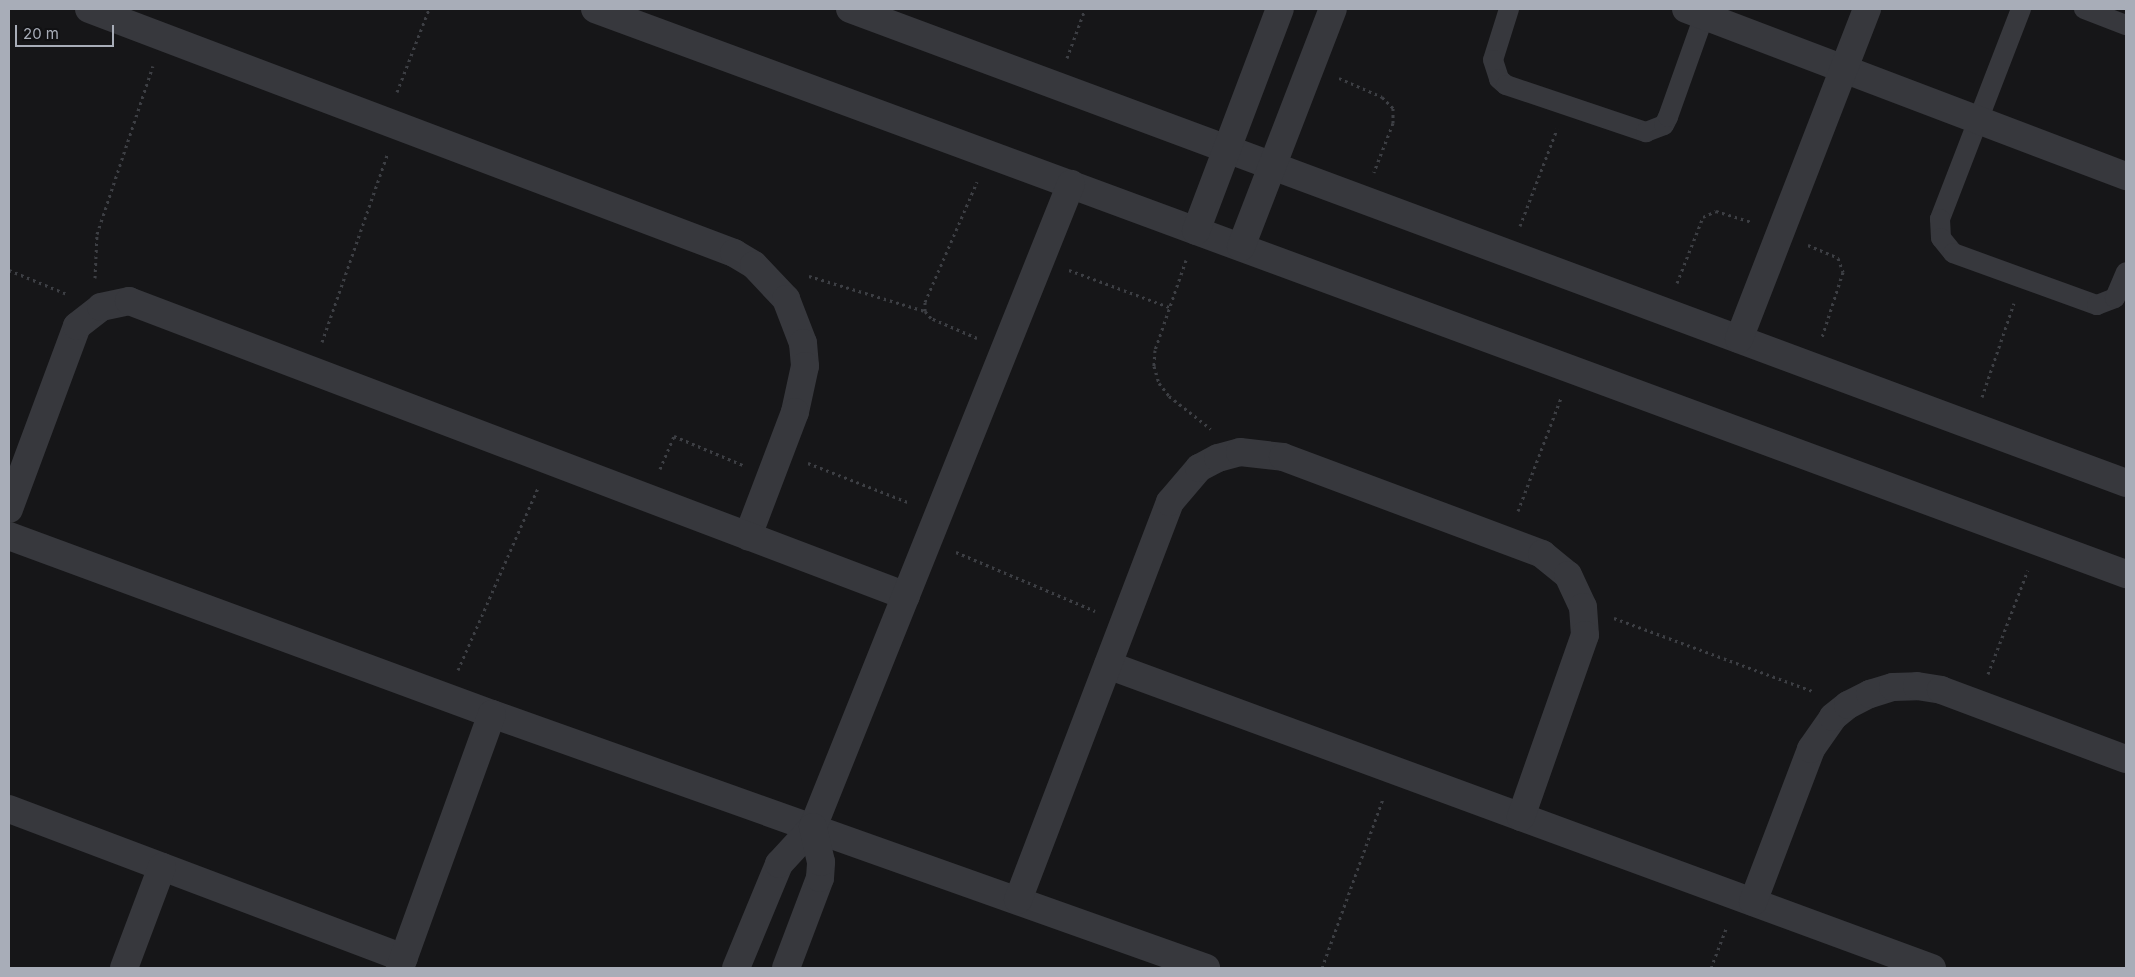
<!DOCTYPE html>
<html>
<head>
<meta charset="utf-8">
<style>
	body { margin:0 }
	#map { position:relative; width:2135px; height:977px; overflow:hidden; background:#161618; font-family:Inter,sans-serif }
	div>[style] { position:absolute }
	.path>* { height:3px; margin-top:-1.5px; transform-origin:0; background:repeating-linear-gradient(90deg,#3d3f44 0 2.5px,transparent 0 6.5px) }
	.lane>* { height:20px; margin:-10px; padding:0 10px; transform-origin:10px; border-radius:10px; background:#37383d }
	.street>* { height:28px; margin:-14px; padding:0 14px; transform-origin:14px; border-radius:14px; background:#37383d }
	span { translate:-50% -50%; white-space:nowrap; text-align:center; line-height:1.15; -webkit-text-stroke:4px #111113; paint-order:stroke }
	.frame { position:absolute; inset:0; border:10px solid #a8adb8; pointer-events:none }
	.scale { position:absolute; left:15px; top:25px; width:99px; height:22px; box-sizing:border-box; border:2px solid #a8adb8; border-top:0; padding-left:6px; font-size:15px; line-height:18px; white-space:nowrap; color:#a8adb8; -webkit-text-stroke:4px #111113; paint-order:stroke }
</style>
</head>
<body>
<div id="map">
	<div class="path">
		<div style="left:1067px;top:58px;width:52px;rotate:-69.8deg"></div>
		<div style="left:1339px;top:78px;width:47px;rotate:23.8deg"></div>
		<div style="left:1382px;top:97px;width:16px;rotate:45deg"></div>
		<div style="left:1393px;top:108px;width:15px;rotate:90deg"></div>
		<div style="left:1393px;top:123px;width:53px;rotate:111.2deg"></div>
		<div style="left:397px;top:92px;width:89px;rotate:-68.9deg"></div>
		<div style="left:1520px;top:226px;width:104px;rotate:-69.1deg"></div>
		<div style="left:1808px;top:245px;width:33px;rotate:23deg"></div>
		<div style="left:1838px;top:258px;width:15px;rotate:70deg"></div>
		<div style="left:1843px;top:272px;width:68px;rotate:107.9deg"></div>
		<div style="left:1186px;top:260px;width:95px;rotate:109deg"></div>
		<div style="left:1155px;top:350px;width:16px;rotate:94deg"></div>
		<div style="left:1154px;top:366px;width:18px;rotate:74deg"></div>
		<div style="left:1159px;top:383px;width:16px;rotate:52deg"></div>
		<div style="left:1169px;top:396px;width:53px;rotate:38.2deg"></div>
		<div style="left:9px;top:270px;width:63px;rotate:22.5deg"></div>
		<div style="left:1069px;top:270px;width:107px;rotate:20.3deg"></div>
		<div style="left:809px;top:276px;width:121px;rotate:16.8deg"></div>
		<div style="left:95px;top:278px;width:44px;rotate:-87.4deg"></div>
		<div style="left:97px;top:234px;width:177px;rotate:-71.6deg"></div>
		<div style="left:1677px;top:283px;width:71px;rotate:-68.5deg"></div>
		<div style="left:1703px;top:217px;width:14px;rotate:-25deg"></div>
		<div style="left:1716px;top:211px;width:37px;rotate:17deg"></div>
		<div style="left:977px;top:338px;width:50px;rotate:-156.5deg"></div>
		<div style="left:931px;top:318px;width:9px;rotate:-131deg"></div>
		<div style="left:925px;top:311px;width:9px;rotate:-90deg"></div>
		<div style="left:925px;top:302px;width:131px;rotate:-66.6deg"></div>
		<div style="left:322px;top:342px;width:198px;rotate:-70.8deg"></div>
		<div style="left:1982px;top:397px;width:99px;rotate:-71.2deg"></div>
		<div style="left:808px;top:463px;width:110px;rotate:21.4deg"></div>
		<div style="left:660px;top:469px;width:36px;rotate:-67deg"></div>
		<div style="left:674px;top:436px;width:75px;rotate:22.8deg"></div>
		<div style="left:1518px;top:511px;width:121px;rotate:-69.2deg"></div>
		<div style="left:956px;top:552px;width:151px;rotate:23deg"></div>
		<div style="left:1614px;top:618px;width:214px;rotate:20.2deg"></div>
		<div style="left:458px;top:670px;width:199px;rotate:-66.3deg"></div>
		<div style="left:1988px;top:674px;width:111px;rotate:-69deg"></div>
		<div style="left:1322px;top:968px;width:180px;rotate:-70.2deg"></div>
		<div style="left:1711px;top:968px;width:45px;rotate:-69.1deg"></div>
	</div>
	<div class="lane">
		<div style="left:1509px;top:9px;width:53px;rotate:107.4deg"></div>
		<div style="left:1493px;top:60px;width:20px;rotate:72deg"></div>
		<div style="left:1499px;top:79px;width:9px;rotate:41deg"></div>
		<div style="left:1506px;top:85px;width:148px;rotate:18.6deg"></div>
		<div style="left:1646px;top:132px;width:19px;rotate:-21deg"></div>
		<div style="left:1664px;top:125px;width:9px;rotate:-63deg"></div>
		<div style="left:1668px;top:117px;width:107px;rotate:-70.4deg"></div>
		<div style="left:2021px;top:9px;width:225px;rotate:111.1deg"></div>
		<div style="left:1940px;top:219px;width:19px;rotate:87deg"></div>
		<div style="left:1941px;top:238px;width:19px;rotate:51deg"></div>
		<div style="left:1953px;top:253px;width:153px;rotate:19.9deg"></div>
		<div style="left:2097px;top:305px;width:19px;rotate:-21deg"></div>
		<div style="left:2115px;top:298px;width:28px;rotate:-67deg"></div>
		<div style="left:2084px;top:9px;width:45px;rotate:20.9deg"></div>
	</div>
	<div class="street">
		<div style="left:89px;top:9px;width:690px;rotate:20.72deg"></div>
		<div style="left:734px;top:253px;width:23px;rotate:31deg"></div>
		<div style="left:754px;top:265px;width:47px;rotate:46.7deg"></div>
		<div style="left:786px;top:299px;width:47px;rotate:68.9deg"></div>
		<div style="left:803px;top:343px;width:23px;rotate:85deg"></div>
		<div style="left:805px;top:366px;width:47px;rotate:102.3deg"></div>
		<div style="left:795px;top:412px;width:133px;rotate:110.8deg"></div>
		<div style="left:595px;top:9px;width:1632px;rotate:20.26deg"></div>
		<div style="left:850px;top:9px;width:1361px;rotate:20.38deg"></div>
		<div style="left:1686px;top:9px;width:471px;rotate:20.8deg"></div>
		<div style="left:1196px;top:231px;width:237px;rotate:-69.3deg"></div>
		<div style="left:1241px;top:247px;width:255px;rotate:-68.9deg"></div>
		<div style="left:1739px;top:339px;width:354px;rotate:-68.8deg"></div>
		<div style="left:9px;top:509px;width:195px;rotate:-69.6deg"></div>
		<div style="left:77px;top:326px;width:31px;rotate:-38deg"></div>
		<div style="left:101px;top:307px;width:29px;rotate:-12deg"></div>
		<div style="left:129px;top:301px;width:831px;rotate:20.79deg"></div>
		<div style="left:9px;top:536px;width:515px;rotate:20.23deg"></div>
		<div style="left:492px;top:714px;width:758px;rotate:19.58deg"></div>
		<div style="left:1108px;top:665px;width:878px;rotate:20.19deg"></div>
		<div style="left:9px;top:809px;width:422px;rotate:20.7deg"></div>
		<div style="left:1018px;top:900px;width:426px;rotate:-69.1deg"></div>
		<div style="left:1170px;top:502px;width:45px;rotate:-49.5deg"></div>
		<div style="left:1199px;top:468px;width:21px;rotate:-28deg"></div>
		<div style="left:1218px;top:458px;width:23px;rotate:-15deg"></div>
		<div style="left:1240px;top:452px;width:43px;rotate:6.6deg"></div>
		<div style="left:1283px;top:457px;width:277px;rotate:20.5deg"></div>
		<div style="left:1542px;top:554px;width:33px;rotate:39deg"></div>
		<div style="left:1568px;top:575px;width:35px;rotate:65deg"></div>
		<div style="left:1583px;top:607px;width:28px;rotate:86deg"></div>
		<div style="left:1585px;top:635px;width:193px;rotate:109.4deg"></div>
		<div style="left:1753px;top:902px;width:164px;rotate:-69.2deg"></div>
		<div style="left:1811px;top:749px;width:39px;rotate:-55deg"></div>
		<div style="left:1833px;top:717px;width:19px;rotate:-39deg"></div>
		<div style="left:1848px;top:705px;width:25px;rotate:-27deg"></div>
		<div style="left:1870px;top:694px;width:24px;rotate:-17deg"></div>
		<div style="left:1893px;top:687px;width:24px;rotate:-2deg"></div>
		<div style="left:1917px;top:686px;width:24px;rotate:9deg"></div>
		<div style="left:1941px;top:690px;width:197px;rotate:20.5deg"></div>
		<div style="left:124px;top:968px;width:108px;rotate:-69.4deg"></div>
		<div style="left:400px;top:968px;width:270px;rotate:-70.1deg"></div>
		<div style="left:736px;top:968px;width:113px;rotate:-67.5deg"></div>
		<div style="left:779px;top:864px;width:50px;rotate:-47.4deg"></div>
		<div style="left:813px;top:827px;width:693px;rotate:-68.14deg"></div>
		<div style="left:786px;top:968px;width:96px;rotate:-69.3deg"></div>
		<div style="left:820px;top:878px;width:16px;rotate:-86deg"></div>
		<div style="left:821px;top:862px;width:36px;rotate:-103deg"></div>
	</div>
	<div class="frame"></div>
	<div class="scale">20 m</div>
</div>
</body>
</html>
